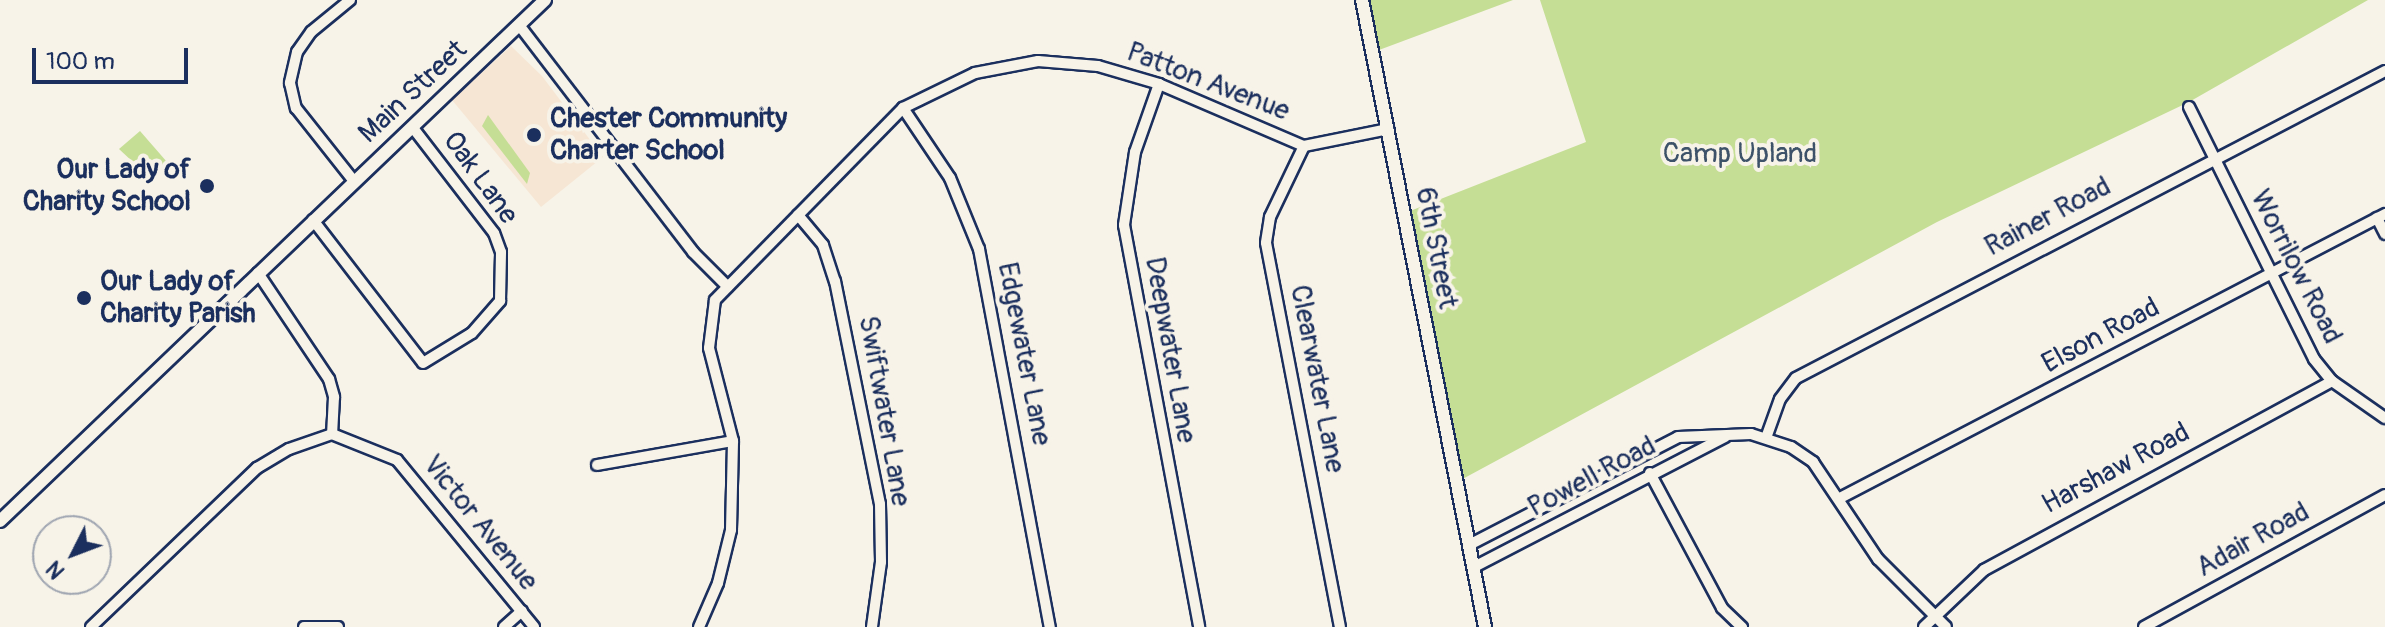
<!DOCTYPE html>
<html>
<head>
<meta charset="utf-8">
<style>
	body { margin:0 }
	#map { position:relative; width:2385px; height:627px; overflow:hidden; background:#f7f3e8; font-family:Pangolin,sans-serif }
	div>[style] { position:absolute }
	.built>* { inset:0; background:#f6e6d4 }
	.green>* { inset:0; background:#c5de95 }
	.roads { filter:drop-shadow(2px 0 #1b2f5e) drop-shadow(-2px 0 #1b2f5e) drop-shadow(0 2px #1b2f5e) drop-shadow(0 -2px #1b2f5e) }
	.minor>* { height:10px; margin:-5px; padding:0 5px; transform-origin:5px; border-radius:5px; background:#f7f3e8 }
	.tertiary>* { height:12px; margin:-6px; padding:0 6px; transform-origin:6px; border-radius:6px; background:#f7f3e8 }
	.dots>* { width:22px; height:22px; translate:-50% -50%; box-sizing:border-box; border:4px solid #f7f3e8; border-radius:50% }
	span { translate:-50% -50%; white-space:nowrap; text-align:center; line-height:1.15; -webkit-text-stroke:8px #f7f3e8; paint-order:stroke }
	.street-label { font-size:28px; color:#1b2f5e }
	.poi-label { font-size:28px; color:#1b2f5e; font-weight:700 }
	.left { translate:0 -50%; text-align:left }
	.right { translate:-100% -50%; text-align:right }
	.park-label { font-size:28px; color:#3d5269 }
	.north { position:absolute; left:32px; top:515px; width:80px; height:80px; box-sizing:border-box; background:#f7f3e8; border:2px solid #9fa5b1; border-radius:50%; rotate:228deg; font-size:22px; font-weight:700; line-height:32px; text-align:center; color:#1b2f5e }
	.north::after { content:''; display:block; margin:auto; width:28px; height:36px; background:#1b2f5e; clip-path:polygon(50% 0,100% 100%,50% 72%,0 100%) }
	.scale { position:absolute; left:32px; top:48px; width:156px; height:36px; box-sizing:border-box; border:4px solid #1b2f5e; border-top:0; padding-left:10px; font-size:24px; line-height:28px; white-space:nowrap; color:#1b2f5e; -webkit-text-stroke:6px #f7f3e8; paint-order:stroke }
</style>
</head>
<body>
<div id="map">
	<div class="built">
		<div style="clip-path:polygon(511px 46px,542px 76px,603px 157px,541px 207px,452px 100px)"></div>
	</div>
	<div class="green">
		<div style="clip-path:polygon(1362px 0,1513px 0,1371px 53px)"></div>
		<div style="clip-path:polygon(1540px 0,2368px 0,2189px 102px,1937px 222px,1457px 482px,1405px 213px,1586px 142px)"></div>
		<div style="clip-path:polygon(488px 115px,530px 173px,527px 184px,482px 126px)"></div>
		<div style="clip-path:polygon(140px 131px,167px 162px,150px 178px,119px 149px)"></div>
	</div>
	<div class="roads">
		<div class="minor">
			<div style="left:350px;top:0;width:50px;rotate:140.6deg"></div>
			<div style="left:311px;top:32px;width:24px;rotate:125deg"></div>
			<div style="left:297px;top:52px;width:32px;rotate:103deg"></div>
			<div style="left:290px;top:83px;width:26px;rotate:77deg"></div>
			<div style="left:296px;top:108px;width:92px;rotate:51.6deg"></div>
			<div style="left:519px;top:25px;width:286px;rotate:52.5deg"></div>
			<div style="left:693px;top:252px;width:49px;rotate:45deg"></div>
			<div style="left:1159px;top:84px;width:72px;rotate:109.4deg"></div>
			<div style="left:1135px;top:152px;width:74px;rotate:98.6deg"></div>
			<div style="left:1124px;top:225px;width:409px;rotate:79.4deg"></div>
			<div style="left:2189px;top:107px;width:281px;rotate:63.6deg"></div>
			<div style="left:2314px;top:359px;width:28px;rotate:51deg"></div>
			<div style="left:2332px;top:381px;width:65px;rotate:34.9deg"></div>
			<div style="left:903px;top:108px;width:84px;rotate:56.1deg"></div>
			<div style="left:950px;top:178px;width:77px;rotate:67.8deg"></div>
			<div style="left:979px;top:249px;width:385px;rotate:79.4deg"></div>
			<div style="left:1304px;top:146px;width:79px;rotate:115.6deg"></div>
			<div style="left:1270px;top:217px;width:26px;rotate:99deg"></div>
			<div style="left:1266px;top:243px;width:391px;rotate:79.1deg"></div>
			<div style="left:798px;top:215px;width:39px;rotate:50deg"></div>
			<div style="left:823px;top:245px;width:38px;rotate:72deg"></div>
			<div style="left:835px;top:281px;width:227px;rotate:78.6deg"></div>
			<div style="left:880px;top:504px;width:58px;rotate:89deg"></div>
			<div style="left:881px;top:562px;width:66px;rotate:97.9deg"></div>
			<div style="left:2377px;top:218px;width:18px;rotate:63deg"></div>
			<div style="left:313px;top:220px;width:180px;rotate:52.4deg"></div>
			<div style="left:423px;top:363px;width:57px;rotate:-31.5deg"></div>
			<div style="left:472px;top:333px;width:43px;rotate:-48.8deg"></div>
			<div style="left:500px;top:301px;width:49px;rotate:-88.8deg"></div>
			<div style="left:501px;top:252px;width:20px;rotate:-110deg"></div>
			<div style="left:494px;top:233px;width:131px;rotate:-127.6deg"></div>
			<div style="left:258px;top:273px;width:128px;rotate:56.2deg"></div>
			<div style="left:329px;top:379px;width:19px;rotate:74deg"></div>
			<div style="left:334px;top:397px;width:37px;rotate:93deg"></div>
			<div style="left:332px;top:434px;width:70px;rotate:21.8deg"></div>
			<div style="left:397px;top:460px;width:216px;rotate:50.6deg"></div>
			<div style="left:1766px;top:438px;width:41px;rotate:-70.3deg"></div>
			<div style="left:1780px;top:399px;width:26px;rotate:-53deg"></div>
			<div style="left:1796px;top:378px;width:664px;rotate:-27.53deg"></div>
			<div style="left:597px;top:465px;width:138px;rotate:-10deg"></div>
			<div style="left:1650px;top:473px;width:153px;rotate:61.9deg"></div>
			<div style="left:1722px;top:608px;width:28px;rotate:44deg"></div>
			<div style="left:1840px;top:498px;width:615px;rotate:-27.52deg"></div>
			<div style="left:1469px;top:545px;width:235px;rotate:-27.3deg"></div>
			<div style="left:1678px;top:437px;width:73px;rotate:-2.4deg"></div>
			<div style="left:1751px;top:434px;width:42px;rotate:18deg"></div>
			<div style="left:1791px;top:447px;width:27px;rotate:34deg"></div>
			<div style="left:1813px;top:462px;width:117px;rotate:56.2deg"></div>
			<div style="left:1878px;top:559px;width:96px;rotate:45deg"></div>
			<div style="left:1474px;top:567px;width:283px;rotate:-27.4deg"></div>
			<div style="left:91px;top:627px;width:230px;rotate:-43.8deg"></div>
			<div style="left:257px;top:468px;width:37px;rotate:-31deg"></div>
			<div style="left:289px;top:449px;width:46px;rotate:-19.2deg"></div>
			<div style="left:304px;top:627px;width:34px"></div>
			<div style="left:504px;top:627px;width:24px;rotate:-42deg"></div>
			<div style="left:699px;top:627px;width:48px;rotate:-66.6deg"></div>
			<div style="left:718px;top:583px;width:55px;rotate:-76.2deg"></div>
			<div style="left:731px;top:530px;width:89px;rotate:-88.7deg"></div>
			<div style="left:733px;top:441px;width:96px;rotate:-104.5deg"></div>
			<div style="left:709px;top:348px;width:48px;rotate:-82.9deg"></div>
			<div style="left:715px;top:300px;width:269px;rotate:-45.6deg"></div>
			<div style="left:903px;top:108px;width:80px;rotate:-25.9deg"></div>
			<div style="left:975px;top:73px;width:64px;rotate:-10.8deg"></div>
			<div style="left:1038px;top:61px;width:60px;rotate:4.8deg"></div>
			<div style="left:1098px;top:66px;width:64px;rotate:16.4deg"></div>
			<div style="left:1159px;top:84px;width:158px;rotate:23.2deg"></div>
			<div style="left:1304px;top:146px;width:86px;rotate:-11.4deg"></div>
			<div style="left:1924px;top:627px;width:83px;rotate:-43.5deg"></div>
			<div style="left:1984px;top:570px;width:396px;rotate:-28.5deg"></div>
			<div style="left:2144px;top:627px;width:275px;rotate:-28.7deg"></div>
		</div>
		<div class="tertiary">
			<div style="left:1362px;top:0;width:639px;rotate:78.9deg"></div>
			<div style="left:0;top:521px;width:754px;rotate:-43.71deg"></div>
		</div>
	</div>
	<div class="dots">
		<div style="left:534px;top:135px;background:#1b2f5e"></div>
		<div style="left:207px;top:186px;background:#1b2f5e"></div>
		<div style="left:84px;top:298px;background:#1b2f5e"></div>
	</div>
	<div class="street-label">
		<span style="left:1208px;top:82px;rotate:21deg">Patton Avenue</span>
		<span style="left:413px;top:92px;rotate:-43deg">Main Street</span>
		<span style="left:480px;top:178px;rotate:54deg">Oak Lane</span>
		<span style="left:2048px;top:217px;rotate:-28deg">Rainer Road</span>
		<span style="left:1436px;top:248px;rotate:79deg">6th Street</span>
		<span style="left:2296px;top:267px;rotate:63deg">Worrilow Road</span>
		<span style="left:2101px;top:336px;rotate:-28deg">Elson Road</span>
		<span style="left:1170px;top:350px;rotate:80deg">Deepwater Lane</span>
		<span style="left:1024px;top:354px;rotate:79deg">Edgewater Lane</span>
		<span style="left:1317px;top:379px;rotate:79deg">Clearwater Lane</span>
		<span style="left:884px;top:411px;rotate:80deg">Swiftwater Lane</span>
		<span style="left:2116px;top:469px;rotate:-28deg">Harshaw Road</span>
		<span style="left:1592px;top:477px;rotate:-28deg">Powell Road</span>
		<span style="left:480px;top:523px;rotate:51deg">Victor Avenue</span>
		<span style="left:2253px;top:540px;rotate:-29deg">Adair Road</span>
	</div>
	<div class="poi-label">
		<span class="left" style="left:550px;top:135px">Chester Community<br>Charter School</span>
		<span class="right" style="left:191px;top:186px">Our Lady of<br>Charity School</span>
		<span class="left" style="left:100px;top:298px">Our Lady of<br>Charity Parish</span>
	</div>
	<div class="park-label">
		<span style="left:1740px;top:154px">Camp Upland</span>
	</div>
	<div class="north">N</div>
	<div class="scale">100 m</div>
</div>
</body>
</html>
